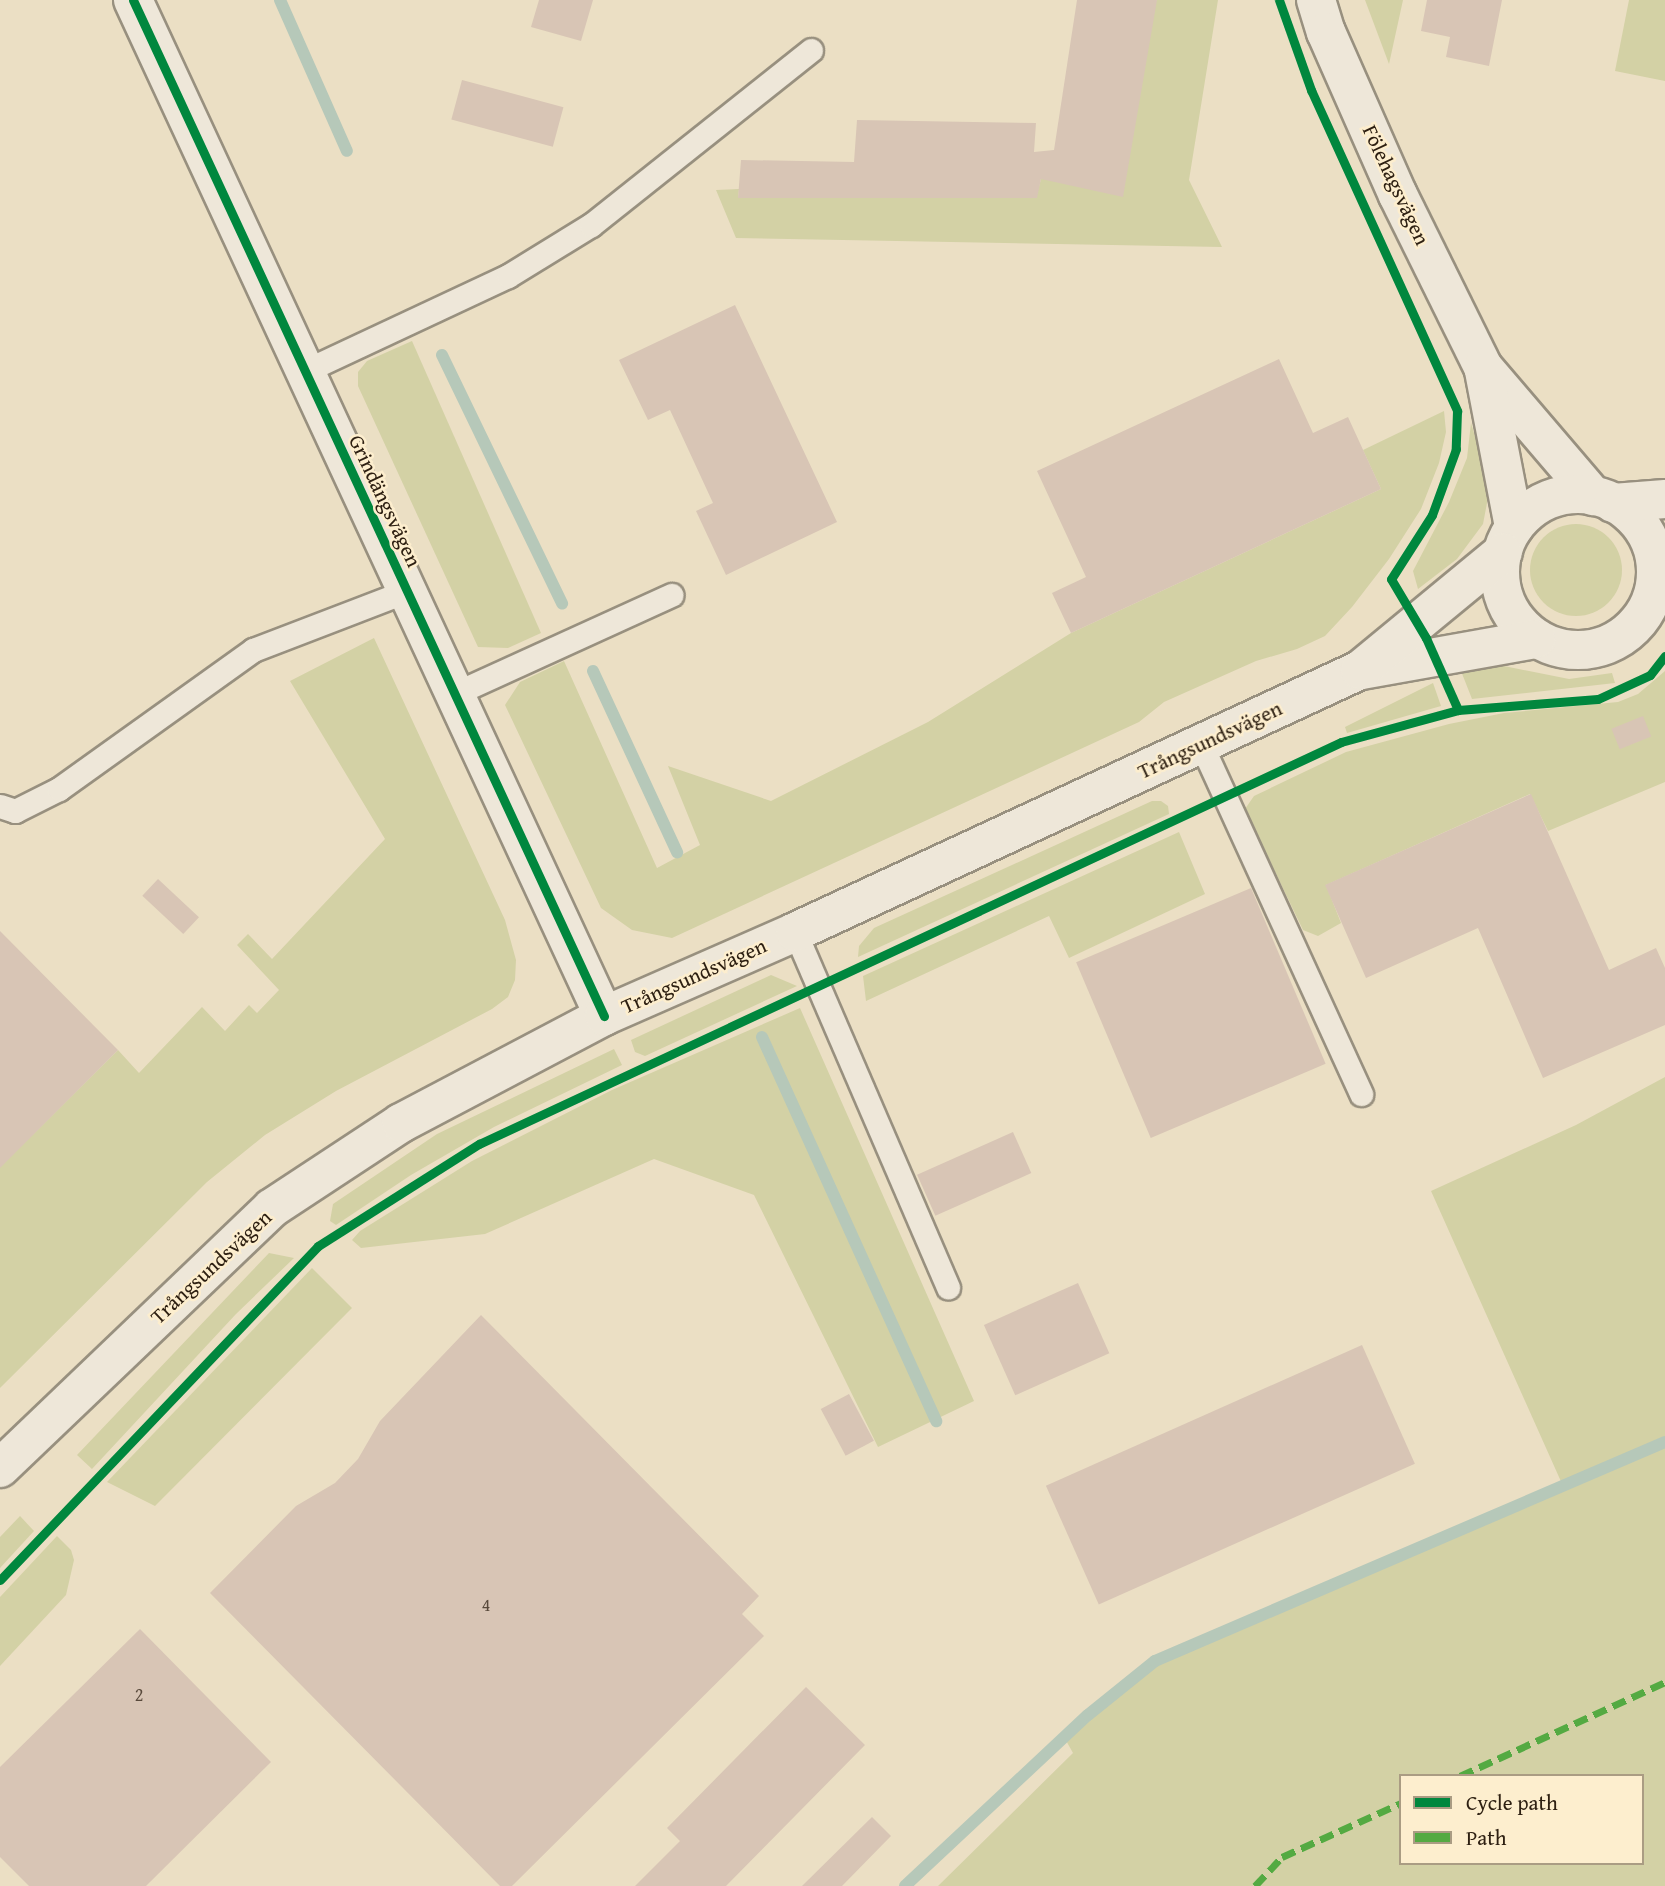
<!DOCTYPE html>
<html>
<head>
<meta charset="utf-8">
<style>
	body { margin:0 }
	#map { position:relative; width:1665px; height:1886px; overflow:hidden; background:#ebdfc4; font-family:"Gentium Book Plus",serif }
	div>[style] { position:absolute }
	.green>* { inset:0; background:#d3d1a5 }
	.round { border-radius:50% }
	.stream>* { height:12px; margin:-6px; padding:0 6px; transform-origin:6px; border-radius:6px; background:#b6c8b9 }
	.building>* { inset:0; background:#d8c5b5; transform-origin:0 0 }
	.roads { filter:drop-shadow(2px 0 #98907f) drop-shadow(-2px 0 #98907f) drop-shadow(0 2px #98907f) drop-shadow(0 -2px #98907f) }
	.lane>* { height:23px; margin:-11.5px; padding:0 11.5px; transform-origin:11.5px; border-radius:11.5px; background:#eee7d9 }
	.street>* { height:38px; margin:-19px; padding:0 19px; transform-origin:19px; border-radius:19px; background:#eee7d9 }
	.secondary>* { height:38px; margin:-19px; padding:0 19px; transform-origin:19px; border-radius:19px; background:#eee7d9 }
	.secondary>.ring { margin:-19px; padding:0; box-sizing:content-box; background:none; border:38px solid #eee7d9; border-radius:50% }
	.quiet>* { height:7px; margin-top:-3.5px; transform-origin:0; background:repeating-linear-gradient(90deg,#54aa42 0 14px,transparent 0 21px) }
	.cycleway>* { height:9px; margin:-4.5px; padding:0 4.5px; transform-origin:4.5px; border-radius:4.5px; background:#00873e }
	span { translate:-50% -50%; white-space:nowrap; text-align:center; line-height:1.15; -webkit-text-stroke:5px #fdeece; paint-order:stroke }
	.number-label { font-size:18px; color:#58493b }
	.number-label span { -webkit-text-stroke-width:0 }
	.street-label { font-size:21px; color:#2e2012 }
	.legend { position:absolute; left:1399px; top:1774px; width:245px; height:91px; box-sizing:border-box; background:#fdeece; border:2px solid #aa9c83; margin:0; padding:9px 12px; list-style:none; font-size:21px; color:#2e2012 }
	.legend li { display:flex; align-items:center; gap:14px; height:35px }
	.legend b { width:35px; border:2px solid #aa9c83 }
</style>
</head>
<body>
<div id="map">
	<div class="green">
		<div style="clip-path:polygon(1157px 0,1218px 0,1189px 180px,1222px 247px,736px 238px,716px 190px,739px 189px,738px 198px,1036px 198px,1041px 179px)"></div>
		<div style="clip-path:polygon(1365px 0,1403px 0,1389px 64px)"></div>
		<div style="clip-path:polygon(1629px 0,1665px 0,1665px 81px,1615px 71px)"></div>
		<div style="clip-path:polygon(412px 341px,541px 633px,508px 648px,478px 647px,358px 386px,358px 372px,367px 361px)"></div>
		<div style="clip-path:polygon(1444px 411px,1446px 432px,1439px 463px,1421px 509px,1389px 559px,1352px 607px,1325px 636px,1297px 649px,1256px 661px,1164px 702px,1139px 722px,672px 938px,632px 930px,601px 908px,505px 705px,520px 682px,564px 661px,657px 868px,700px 845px,668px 766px,771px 801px,928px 722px,1071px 633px,1381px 489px,1363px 450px)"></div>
		<div style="clip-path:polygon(1471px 423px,1487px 476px,1487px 503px,1483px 524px,1457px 559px,1418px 589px,1413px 571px,1449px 502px,1467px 458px)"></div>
		<div class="round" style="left:1530px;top:524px;width:92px;height:92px"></div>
		<div style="clip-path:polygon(374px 638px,505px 920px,516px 960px,515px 980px,508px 997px,492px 1009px,336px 1091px,265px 1135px,207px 1182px,0 1388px,0 1167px,118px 1050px,139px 1073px,202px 1007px,225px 1031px,249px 1005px,257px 1013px,279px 990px,237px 945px,248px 934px,272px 959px,385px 839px,290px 681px)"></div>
		<div style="clip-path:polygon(1494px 664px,1569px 679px,1612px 673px,1615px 683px,1472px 699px,1461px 671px)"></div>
		<div style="clip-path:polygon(1665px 671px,1665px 782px,1548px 831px,1530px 794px,1326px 885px,1341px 923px,1318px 936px,1303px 930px,1245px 809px,1254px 796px,1346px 752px,1449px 724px,1504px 713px,1618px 702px,1638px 694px)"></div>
		<div style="clip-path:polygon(1433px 683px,1441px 706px,1347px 733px,1345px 727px)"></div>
		<div style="clip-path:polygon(1152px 801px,1161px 801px,1168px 806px,1169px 814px,858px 957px,859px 946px,874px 928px)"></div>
		<div style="clip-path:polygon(1179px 832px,1205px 894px,1069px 958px,1049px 916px,866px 1001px,863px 976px)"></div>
		<div style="clip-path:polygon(771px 975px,797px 986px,645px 1056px,635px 1052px,631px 1040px)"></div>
		<div style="clip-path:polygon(800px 1008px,974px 1401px,878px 1447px,754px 1195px,654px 1159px,485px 1234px,361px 1248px,352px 1240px,360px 1231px,472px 1161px,612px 1090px)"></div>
		<div style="clip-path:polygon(614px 1049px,622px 1065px,494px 1127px,411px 1175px,336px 1225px,330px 1221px,333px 1204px,437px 1134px)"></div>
		<div style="clip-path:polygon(evenodd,1665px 1077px,1665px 1886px,938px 1886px,1073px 1753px,1064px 1737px,1155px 1661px,1563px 1486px,1431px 1191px,1576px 1125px,1665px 1077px,1401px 1776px,1642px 1776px,1642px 1863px,1401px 1863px,1401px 1776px)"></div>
		<div style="clip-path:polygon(269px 1253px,294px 1258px,236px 1314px,92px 1469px,77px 1455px)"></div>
		<div style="clip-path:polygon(312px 1268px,352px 1308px,155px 1506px,107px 1482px)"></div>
		<div style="clip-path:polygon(20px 1516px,34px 1531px,0 1568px,0 1537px)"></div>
		<div style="clip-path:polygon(57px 1536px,71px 1550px,74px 1560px,66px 1595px,0 1666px,0 1597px)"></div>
	</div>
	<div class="stream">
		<div style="left:280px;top:0;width:165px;rotate:66.1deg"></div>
		<div style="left:442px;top:355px;width:276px;rotate:64.2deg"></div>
		<div style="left:593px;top:671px;width:200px;rotate:65.1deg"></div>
		<div style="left:762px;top:1037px;width:422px;rotate:65.6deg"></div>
		<div style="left:905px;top:1886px;width:250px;rotate:-43.1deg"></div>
		<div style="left:1088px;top:1715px;width:86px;rotate:-38.9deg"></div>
		<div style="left:1155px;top:1661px;width:555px;rotate:-23.24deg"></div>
	</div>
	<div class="building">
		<div style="clip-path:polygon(539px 0,593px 0,581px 41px,531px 27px)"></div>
		<div style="clip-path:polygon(1077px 0,1157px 0,1123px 197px,1041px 179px,1037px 198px,738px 198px,741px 160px,854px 162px,857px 120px,1036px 123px,1034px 152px,1054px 150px)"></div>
		<div style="clip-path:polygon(1427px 0,1502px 0,1489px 66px,1446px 57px,1450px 37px,1421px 31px)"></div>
		<div style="left:462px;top:80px;width:105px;height:41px;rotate:15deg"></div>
		<div style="clip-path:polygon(735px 305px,837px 522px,726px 575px,696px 511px,713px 503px,670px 410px,648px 420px,619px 360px)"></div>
		<div style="clip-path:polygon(1279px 359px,1313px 433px,1348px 417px,1381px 489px,1071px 633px,1052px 593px,1086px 577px,1037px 471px)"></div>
		<div style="left:1643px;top:716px;width:22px;height:34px;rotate:68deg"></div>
		<div style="clip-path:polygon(1531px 794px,1609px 970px,1656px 948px,1665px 968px,1665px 1025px,1543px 1078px,1478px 928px,1366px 978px,1325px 885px)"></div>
		<div style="left:158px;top:879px;width:56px;height:23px;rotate:43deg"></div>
		<div style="left:1251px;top:888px;width:191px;height:190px;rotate:67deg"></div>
		<div style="clip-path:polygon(0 931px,118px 1050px,0 1168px)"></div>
		<div style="left:1013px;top:1132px;width:45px;height:105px;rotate:66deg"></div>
		<div style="left:1078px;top:1283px;width:77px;height:103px;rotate:66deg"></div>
		<div style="clip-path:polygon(481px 1315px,759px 1596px,742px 1614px,764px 1636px,512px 1886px,500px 1886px,210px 1593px,296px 1506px,335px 1483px,358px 1459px,380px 1421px)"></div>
		<div style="left:1362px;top:1345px;width:130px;height:346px;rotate:66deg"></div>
		<div style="left:849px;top:1394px;width:53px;height:32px;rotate:62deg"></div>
		<div style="clip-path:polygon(140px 1629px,271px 1762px,146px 1886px,29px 1886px,0 1857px,0 1767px)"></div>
		<div style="clip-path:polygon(806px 1687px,865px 1745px,726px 1886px,635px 1886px,680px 1841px,667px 1828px)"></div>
		<div style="clip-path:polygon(872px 1817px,891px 1836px,842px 1886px,802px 1886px)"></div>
	</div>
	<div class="roads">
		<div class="lane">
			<div style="left:305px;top:371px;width:224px;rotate:-25.1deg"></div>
			<div style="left:508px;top:276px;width:97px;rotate:-31.6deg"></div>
			<div style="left:591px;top:225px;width:281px;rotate:-38.5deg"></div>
			<div style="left:454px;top:694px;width:239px;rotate:-24.5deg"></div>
			<div style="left:1201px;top:744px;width:385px;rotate:65.4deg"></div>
			<div style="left:0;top:806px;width:16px;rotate:18deg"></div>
			<div style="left:15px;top:811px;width:49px;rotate:-26.6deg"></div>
			<div style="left:59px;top:789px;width:239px;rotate:-35.6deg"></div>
			<div style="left:253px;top:650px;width:165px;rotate:-21deg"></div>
			<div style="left:795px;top:932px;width:387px;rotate:66.7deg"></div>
		</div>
		<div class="street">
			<div style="left:133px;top:0;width:1120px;rotate:65.13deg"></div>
		</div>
		<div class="secondary">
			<div style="left:1316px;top:0;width:34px;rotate:73deg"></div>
			<div style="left:1326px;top:32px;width:178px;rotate:66.2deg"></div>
			<div style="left:1398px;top:195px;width:192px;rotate:63.7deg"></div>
			<div style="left:1483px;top:367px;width:170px;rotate:49.5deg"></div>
			<div style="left:1484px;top:371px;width:159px;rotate:79.1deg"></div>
			<div class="ring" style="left:1500px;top:494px;width:118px;height:118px"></div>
			<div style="left:1613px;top:503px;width:52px;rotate:-4.4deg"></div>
			<div style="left:1362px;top:670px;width:177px;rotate:-10.1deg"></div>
			<div style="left:0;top:1468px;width:376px;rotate:-43.7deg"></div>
			<div style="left:272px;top:1208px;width:154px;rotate:-33.4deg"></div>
			<div style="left:401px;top:1123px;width:229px;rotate:-27.8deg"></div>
			<div style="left:604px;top:1016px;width:209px;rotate:-23.7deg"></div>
			<div style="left:795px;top:932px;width:623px;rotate:-24.88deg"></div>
			<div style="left:1360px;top:670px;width:185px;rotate:-39.5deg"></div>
		</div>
	</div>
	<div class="quiet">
		<div style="left:1460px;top:1776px;width:226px;rotate:-24.6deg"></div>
		<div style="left:1255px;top:1886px;width:40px;rotate:-47deg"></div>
		<div style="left:1282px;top:1857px;width:131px;rotate:-24.4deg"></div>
	</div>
	<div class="cycleway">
		<div style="left:133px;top:0;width:1120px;rotate:65.13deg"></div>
		<div style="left:1279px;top:0;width:96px;rotate:70.4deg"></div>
		<div style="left:1311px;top:90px;width:353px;rotate:65.5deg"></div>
		<div style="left:1457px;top:411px;width:38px;rotate:92deg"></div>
		<div style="left:1456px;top:449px;width:70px;rotate:110deg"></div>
		<div style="left:1432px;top:515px;width:76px;rotate:122.6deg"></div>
		<div style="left:1391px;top:579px;width:69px;rotate:59.3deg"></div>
		<div style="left:1426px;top:638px;width:79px;rotate:66deg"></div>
		<div style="left:0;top:1580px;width:461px;rotate:-46.4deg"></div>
		<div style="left:318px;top:1246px;width:191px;rotate:-32.4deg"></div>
		<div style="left:479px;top:1144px;width:951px;rotate:-25deg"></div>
		<div style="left:1341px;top:742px;width:121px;rotate:-15.3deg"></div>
		<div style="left:1458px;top:710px;width:140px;rotate:-4.5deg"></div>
		<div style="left:1598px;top:699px;width:57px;rotate:-24.8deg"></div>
		<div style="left:1650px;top:675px;width:24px;rotate:-52deg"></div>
	</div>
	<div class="number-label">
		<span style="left:486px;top:1605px">4</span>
		<span style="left:139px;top:1695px">2</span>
	</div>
	<div class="street-label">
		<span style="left:1396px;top:185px;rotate:65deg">Fölehagsvägen</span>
		<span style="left:385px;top:501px;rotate:65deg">Grindängsvägen</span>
		<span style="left:1210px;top:740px;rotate:-25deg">Trångsundsvägen</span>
		<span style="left:694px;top:976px;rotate:-24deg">Trångsundsvägen</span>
		<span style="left:211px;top:1267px;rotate:-43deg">Trångsundsvägen</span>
	</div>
	<ul class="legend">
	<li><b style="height:9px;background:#00873e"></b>Cycle path</li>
	<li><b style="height:9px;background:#54aa42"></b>Path</li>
	</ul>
</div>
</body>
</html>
